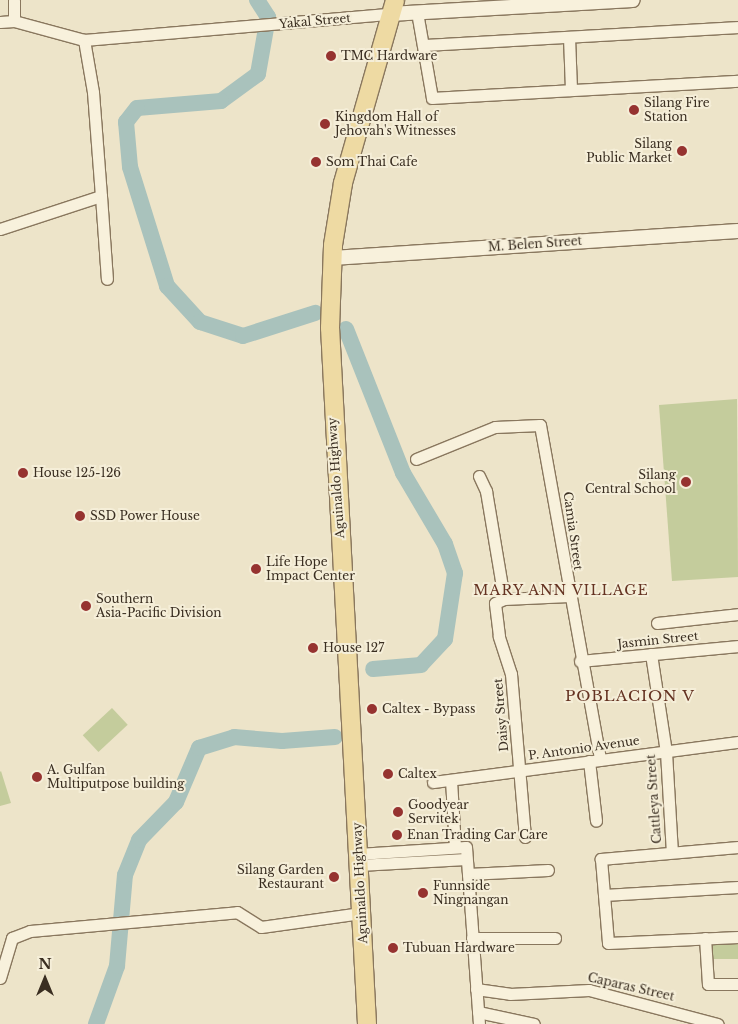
<!DOCTYPE html>
<html>
<head>
<meta charset="utf-8">
<style>
	body { margin:0 }
	#map { position:relative; width:738px; height:1024px; overflow:hidden; background:#ede4c9; font-family:"Libre Baskerville",serif }
	div>[style] { position:absolute }
	.green>* { inset:0; background:#c4cc9c; transform-origin:0 0 }
	.river>* { height:16px; margin:-8px; padding:0 8px; transform-origin:8px; border-radius:8px; background:#a9c2bc }
	.roads { filter:drop-shadow(1px 0 #89775e) drop-shadow(-1px 0 #89775e) drop-shadow(0 1px #89775e) drop-shadow(0 -1px #89775e) }
	.minor>* { height:11px; margin:-5.5px; padding:0 5.5px; transform-origin:5.5px; border-radius:5.5px; background:#f8f1dc }
	.tertiary>* { height:14px; margin:-7px; padding:0 7px; transform-origin:7px; border-radius:7px; background:#f8f1dc }
	.primary>* { height:18px; margin:-9px; padding:0 9px; transform-origin:9px; border-radius:9px; background:#eedaa3 }
	.dots>* { width:14px; height:14px; translate:-50% -50%; box-sizing:border-box; border:2px solid #f5eed8; border-radius:50% }
	span { translate:-50% -50%; white-space:nowrap; text-align:center; line-height:1.15; -webkit-text-stroke:4px #f5eed8; paint-order:stroke }
	.street-label { font-size:12px; color:#3a2e21 }
	.poi-label { font-size:12px; color:#3a2e21 }
	.left { translate:0 -50%; text-align:left }
	.right { translate:-100% -50%; text-align:right }
	.neighbourhood-label { font-size:14px; color:#653322; letter-spacing:1px }
	.quarter-label { font-size:15px; color:#653322; letter-spacing:1px }
	.north { position:absolute; left:20px; top:954px; width:50px; height:50px; -webkit-text-stroke:4px #f5eed8; paint-order:stroke; rotate:0deg; font-size:14px; font-weight:700; line-height:20px; text-align:center; color:#3a2e21 }
	.north::after { content:''; display:block; margin:auto; width:18px; height:22px; background:#3a2e21; clip-path:polygon(50% 0,100% 100%,50% 72%,0 100%) }
</style>
</head>
<body>
<div id="map">
	<div class="green">
		<div style="clip-path:polygon(737px 399px,738px 577px,672px 581px,659px 405px)"></div>
		<div style="left:112px;top:708px;width:23px;height:40px;rotate:47deg"></div>
		<div style="clip-path:polygon(1px 771px,11px 803px,0 806px,0 772px)"></div>
		<div style="left:738px;top:941px;width:18px;height:29px;rotate:90deg"></div>
	</div>
	<div class="river">
		<div style="left:257px;top:0;width:20px;rotate:57deg"></div>
		<div style="left:268px;top:17px;width:58px;rotate:100deg"></div>
		<div style="left:258px;top:74px;width:46px;rotate:143.9deg"></div>
		<div style="left:221px;top:101px;width:84px;rotate:175.2deg"></div>
		<div style="left:137px;top:108px;width:18px;rotate:128deg"></div>
		<div style="left:126px;top:122px;width:45px;rotate:84.9deg"></div>
		<div style="left:130px;top:167px;width:125px;rotate:72.7deg"></div>
		<div style="left:167px;top:286px;width:49px;rotate:47.5deg"></div>
		<div style="left:200px;top:322px;width:45px;rotate:18deg"></div>
		<div style="left:243px;top:336px;width:76px;rotate:-17.7deg"></div>
		<div style="left:346px;top:329px;width:155px;rotate:68.4deg"></div>
		<div style="left:403px;top:473px;width:82px;rotate:59.4deg"></div>
		<div style="left:445px;top:544px;width:31px;rotate:71deg"></div>
		<div style="left:455px;top:573px;width:67px;rotate:98.6deg"></div>
		<div style="left:445px;top:639px;width:35px;rotate:133deg"></div>
		<div style="left:421px;top:665px;width:48px;rotate:175.2deg"></div>
		<div style="left:96px;top:1024px;width:62px;rotate:-70.1deg"></div>
		<div style="left:117px;top:966px;width:91px;rotate:-85deg"></div>
		<div style="left:125px;top:875px;width:38px;rotate:-68deg"></div>
		<div style="left:139px;top:840px;width:53px;rotate:-45.8deg"></div>
		<div style="left:176px;top:802px;width:59px;rotate:-66.9deg"></div>
		<div style="left:199px;top:748px;width:37px;rotate:-17deg"></div>
		<div style="left:234px;top:737px;width:48px;rotate:4.8deg"></div>
		<div style="left:282px;top:741px;width:53px;rotate:-4.3deg"></div>
	</div>
	<div class="roads">
		<div class="minor">
			<div style="left:14px;top:0;width:21px;rotate:90deg"></div>
			<div style="left:417px;top:12px;width:87px;rotate:80.1deg"></div>
			<div style="left:432px;top:98px;width:306px;rotate:-3.2deg"></div>
			<div style="left:0;top:22px;width:14px;rotate:-4deg"></div>
			<div style="left:14px;top:21px;width:73px;rotate:15.2deg"></div>
			<div style="left:84px;top:40px;width:307px;rotate:-4.9deg"></div>
			<div style="left:569px;top:37px;width:53px;rotate:87.8deg"></div>
			<div style="left:425px;top:45px;width:314px;rotate:-3.3deg"></div>
			<div style="left:101px;top:196px;width:83px;rotate:85.9deg"></div>
			<div style="left:0;top:229px;width:106px;rotate:-18.1deg"></div>
			<div style="left:101px;top:196px;width:104px;rotate:-94.4deg"></div>
			<div style="left:93px;top:92px;width:53px;rotate:-99.8deg"></div>
			<div style="left:416px;top:459px;width:85px;rotate:-22.1deg"></div>
			<div style="left:495px;top:427px;width:45px;rotate:-2.5deg"></div>
			<div style="left:540px;top:425px;width:340px;rotate:79.8deg"></div>
			<div style="left:479px;top:476px;width:17px;rotate:65deg"></div>
			<div style="left:486px;top:491px;width:109px;rotate:80.5deg"></div>
			<div style="left:657px;top:623px;width:81px;rotate:-6.3deg"></div>
			<div style="left:651px;top:654px;width:99px;rotate:81.3deg"></div>
			<div style="left:666px;top:752px;width:100px;rotate:86.6deg"></div>
			<div style="left:580px;top:661px;width:159px;rotate:-5.4deg"></div>
			<div style="left:589px;top:761px;width:60px;rotate:83.3deg"></div>
			<div style="left:451px;top:780px;width:67px;rotate:86.6deg"></div>
			<div style="left:433px;top:782px;width:308px;rotate:-7.5deg"></div>
			<div style="left:525px;top:837px;width:164px;rotate:-94.9deg"></div>
			<div style="left:511px;top:674px;width:40px;rotate:-108deg"></div>
			<div style="left:499px;top:636px;width:33px;rotate:-97deg"></div>
			<div style="left:495px;top:603px;width:10px;rotate:-24deg"></div>
			<div style="left:504px;top:599px;width:65px;rotate:-2.6deg"></div>
			<div style="left:738px;top:847px;width:138px;rotate:175deg"></div>
			<div style="left:601px;top:859px;width:84px;rotate:85.2deg"></div>
			<div style="left:608px;top:943px;width:130px;rotate:-2.6deg"></div>
			<div style="left:358px;top:854px;width:108px;rotate:-3.7deg"></div>
			<div style="left:466px;top:847px;width:177px;rotate:85.8deg"></div>
			<div style="left:359px;top:865px;width:107px;rotate:-3.2deg"></div>
			<div style="left:468px;top:874px;width:80px;rotate:-2.9deg"></div>
			<div style="left:604px;top:895px;width:134px;rotate:-3.4deg"></div>
			<div style="left:472px;top:938px;width:83px"></div>
			<div style="left:705px;top:938px;width:46px;rotate:86.3deg"></div>
			<div style="left:708px;top:984px;width:30px"></div>
			<div style="left:0;top:978px;width:42px;rotate:-73.3deg"></div>
			<div style="left:12px;top:938px;width:19px;rotate:-21deg"></div>
			<div style="left:30px;top:931px;width:208px;rotate:-5.2deg"></div>
			<div style="left:237px;top:912px;width:28px;rotate:32deg"></div>
			<div style="left:261px;top:927px;width:101px;rotate:-8deg"></div>
			<div style="left:476px;top:989px;width:34px;rotate:8deg"></div>
			<div style="left:510px;top:994px;width:79px;rotate:-2.9deg"></div>
			<div style="left:589px;top:990px;width:133px;rotate:14.8deg"></div>
			<div style="left:478px;top:1012px;width:57px;rotate:12.1deg"></div>
		</div>
		<div class="tertiary">
			<div style="left:390px;top:14px;width:243px;rotate:-3.3deg"></div>
			<div style="left:332px;top:258px;width:407px;rotate:-3.8deg"></div>
		</div>
		<div class="primary">
			<div style="left:367px;top:1024px;width:697px;rotate:-93.04deg"></div>
			<div style="left:330px;top:328px;width:83px;rotate:-87.9deg"></div>
			<div style="left:333px;top:245px;width:63px;rotate:-80.8deg"></div>
			<div style="left:343px;top:183px;width:190px;rotate:-74.1deg"></div>
		</div>
	</div>
	<div class="dots">
		<div style="left:331px;top:56px;background:#963330"></div>
		<div style="left:634px;top:110px;background:#963330"></div>
		<div style="left:325px;top:124px;background:#963330"></div>
		<div style="left:682px;top:151px;background:#963330"></div>
		<div style="left:316px;top:162px;background:#963330"></div>
		<div style="left:23px;top:473px;background:#963330"></div>
		<div style="left:686px;top:482px;background:#963330"></div>
		<div style="left:80px;top:516px;background:#963330"></div>
		<div style="left:256px;top:569px;background:#963330"></div>
		<div style="left:86px;top:606px;background:#963330"></div>
		<div style="left:313px;top:648px;background:#963330"></div>
		<div style="left:372px;top:709px;background:#963330"></div>
		<div style="left:388px;top:774px;background:#963330"></div>
		<div style="left:37px;top:777px;background:#963330"></div>
		<div style="left:398px;top:812px;background:#963330"></div>
		<div style="left:397px;top:835px;background:#963330"></div>
		<div style="left:334px;top:877px;background:#963330"></div>
		<div style="left:423px;top:893px;background:#963330"></div>
		<div style="left:393px;top:948px;background:#963330"></div>
	</div>
	<div class="street-label">
		<span style="left:315px;top:21px;rotate:-5deg">Yakal Street</span>
		<span style="left:535px;top:244px;rotate:-4deg">M. Belen Street</span>
		<span style="left:336px;top:478px;rotate:-94deg">Aguinaldo Highway</span>
		<span style="left:573px;top:531px;rotate:82deg">Camia Street</span>
		<span style="left:658px;top:640px;rotate:-6deg">Jasmin Street</span>
		<span style="left:501px;top:715px;rotate:-95deg">Daisy Street</span>
		<span style="left:584px;top:748px;rotate:-8deg">P. Antonio Avenue</span>
		<span style="left:654px;top:799px;rotate:-94deg">Cattleya Street</span>
		<span style="left:360px;top:883px;rotate:-93deg">Aguinaldo Highway</span>
		<span style="left:631px;top:987px;rotate:13deg">Caparas Street</span>
	</div>
	<div class="poi-label">
		<span class="left" style="left:341px;top:56px">TMC Hardware</span>
		<span class="left" style="left:644px;top:110px">Silang Fire<br>Station</span>
		<span class="left" style="left:335px;top:124px">Kingdom Hall of<br>Jehovah's Witnesses</span>
		<span class="right" style="left:672px;top:151px">Silang<br>Public Market</span>
		<span class="left" style="left:326px;top:162px">Som Thai Cafe</span>
		<span class="left" style="left:33px;top:473px">House 125-126</span>
		<span class="right" style="left:676px;top:482px">Silang<br>Central School</span>
		<span class="left" style="left:90px;top:516px">SSD Power House</span>
		<span class="left" style="left:266px;top:569px">Life Hope<br>Impact Center</span>
		<span class="left" style="left:96px;top:606px">Southern<br>Asia-Pacific Division</span>
		<span class="left" style="left:323px;top:648px">House 127</span>
		<span class="left" style="left:382px;top:709px">Caltex - Bypass</span>
		<span class="left" style="left:47px;top:777px">A. Gulfan<br>Multiputpose building</span>
		<span class="left" style="left:398px;top:774px">Caltex</span>
		<span class="left" style="left:408px;top:812px">Goodyear<br>Servitek</span>
		<span class="left" style="left:407px;top:835px">Enan Trading Car Care</span>
		<span class="right" style="left:324px;top:877px">Silang Garden<br>Restaurant</span>
		<span class="left" style="left:433px;top:893px">Funnside<br>Ningnangan</span>
		<span class="left" style="left:403px;top:948px">Tubuan Hardware</span>
	</div>
	<div class="neighbourhood-label">
		<span style="left:561px;top:590px">MARY ANN VILLAGE</span>
	</div>
	<div class="quarter-label">
		<span style="left:630px;top:696px">POBLACION V</span>
	</div>
	<div class="north">N</div>
</div>
</body>
</html>
